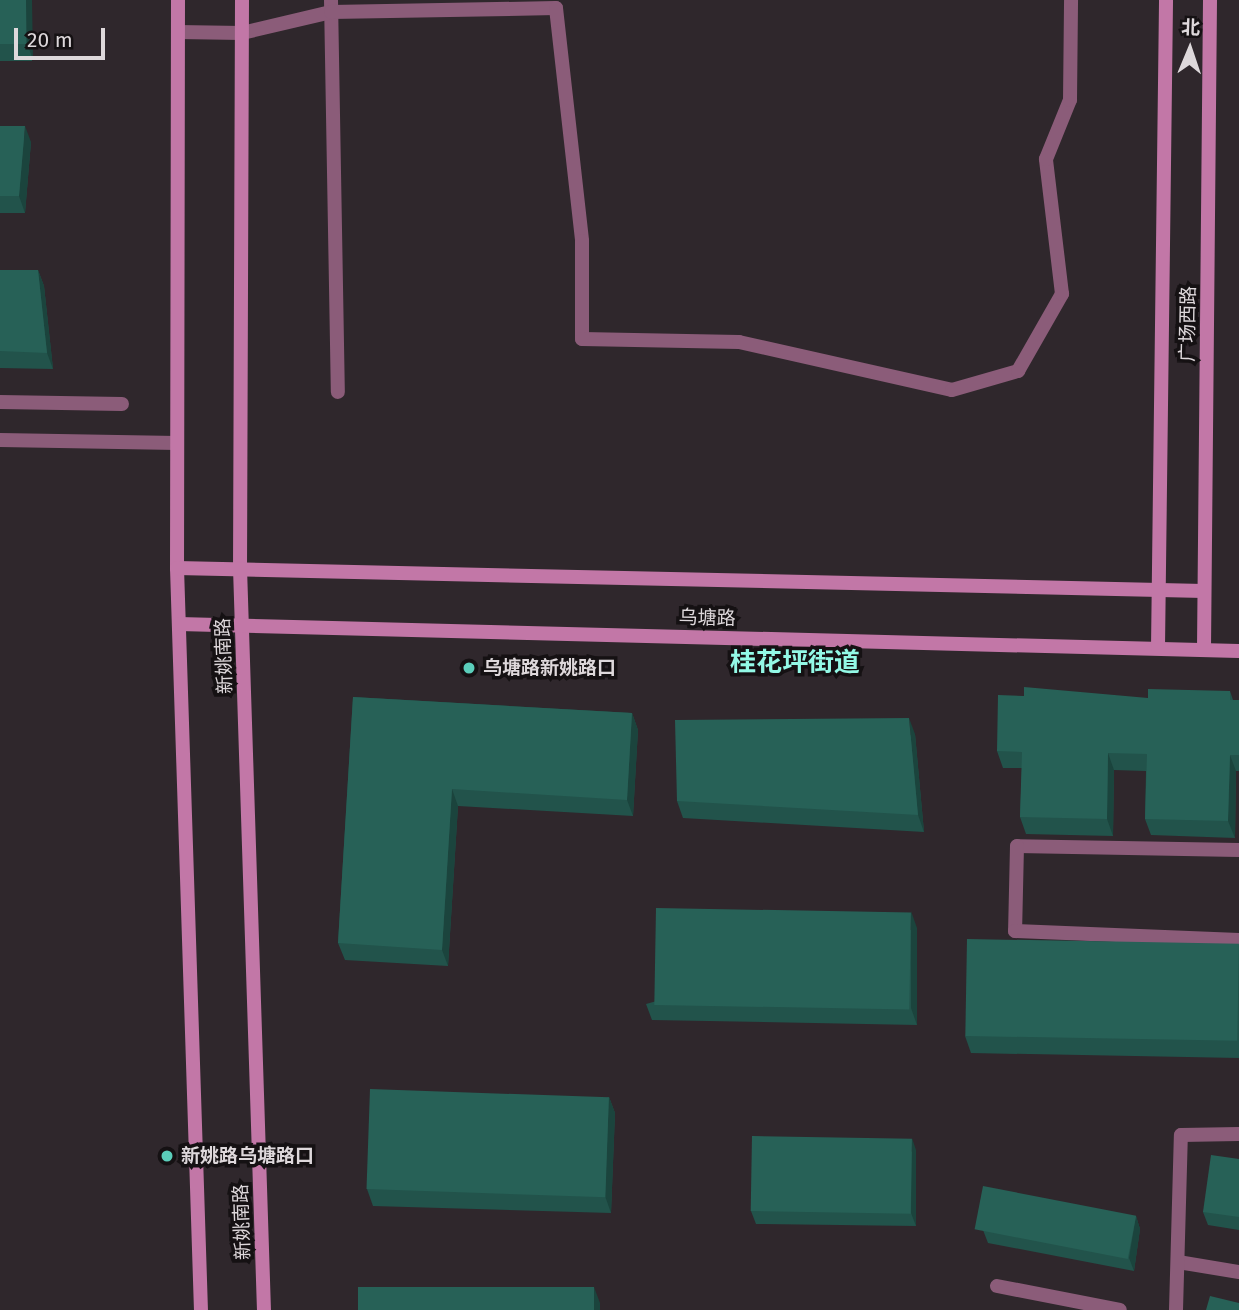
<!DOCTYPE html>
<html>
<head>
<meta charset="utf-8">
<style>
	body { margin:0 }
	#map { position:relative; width:1239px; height:1310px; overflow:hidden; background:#2f272c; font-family:"Fira Sans","Noto Sans SC",sans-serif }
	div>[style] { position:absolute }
	.street>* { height:14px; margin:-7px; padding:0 7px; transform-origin:7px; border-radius:7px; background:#8b5c79 }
	.secondary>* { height:14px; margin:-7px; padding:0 7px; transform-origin:7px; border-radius:7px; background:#c277a7 }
	.wall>* { inset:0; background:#22534b; transform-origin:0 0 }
	.shaded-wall>* { inset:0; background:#1b443d }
	.building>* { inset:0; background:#276157; transform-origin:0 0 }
	.dots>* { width:19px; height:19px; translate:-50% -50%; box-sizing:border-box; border:4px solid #151113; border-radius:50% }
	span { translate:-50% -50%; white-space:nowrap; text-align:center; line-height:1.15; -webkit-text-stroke:7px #151113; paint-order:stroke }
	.street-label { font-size:19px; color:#ded8db }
	.poi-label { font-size:19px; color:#ded8db; font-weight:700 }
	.left { translate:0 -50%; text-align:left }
	.district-label { font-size:26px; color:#93f9e6; font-weight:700 }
	.north { position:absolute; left:1155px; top:14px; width:70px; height:70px; -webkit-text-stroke:5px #151113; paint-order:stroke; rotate:2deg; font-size:19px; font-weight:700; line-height:28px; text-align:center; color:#ded8db }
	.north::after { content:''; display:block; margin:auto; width:24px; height:32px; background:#ded8db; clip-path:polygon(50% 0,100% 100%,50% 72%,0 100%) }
	.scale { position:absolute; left:14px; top:28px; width:91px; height:32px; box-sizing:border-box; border:4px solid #ded8db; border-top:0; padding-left:9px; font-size:21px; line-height:24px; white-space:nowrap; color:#ded8db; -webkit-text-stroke:5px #151113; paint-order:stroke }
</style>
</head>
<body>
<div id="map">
	<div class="street">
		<div style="left:331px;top:0;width:392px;rotate:89deg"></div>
		<div style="left:178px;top:32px;width:64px;rotate:0.9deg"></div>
		<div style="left:242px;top:33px;width:91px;rotate:-13.3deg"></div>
		<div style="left:331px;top:12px;width:225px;rotate:-1deg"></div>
		<div style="left:556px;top:8px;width:234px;rotate:83.6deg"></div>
		<div style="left:582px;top:241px;width:98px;rotate:90deg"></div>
		<div style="left:582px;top:339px;width:157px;rotate:1.1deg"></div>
		<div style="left:739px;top:342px;width:218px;rotate:12.7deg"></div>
		<div style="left:952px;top:390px;width:69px;rotate:-16.1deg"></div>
		<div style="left:1018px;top:371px;width:89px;rotate:-60.3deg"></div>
		<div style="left:1062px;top:294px;width:136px;rotate:-96.8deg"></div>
		<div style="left:1046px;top:159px;width:64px;rotate:-67.9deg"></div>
		<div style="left:1070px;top:100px;width:100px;rotate:-89.4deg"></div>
		<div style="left:0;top:402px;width:122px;rotate:0.9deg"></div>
		<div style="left:0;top:440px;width:177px;rotate:1deg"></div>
		<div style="left:1239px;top:850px;width:222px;rotate:-179deg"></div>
		<div style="left:1017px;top:846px;width:85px;rotate:91.3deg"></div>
		<div style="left:1015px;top:931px;width:224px;rotate:2.3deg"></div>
		<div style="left:1178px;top:1262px;width:62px;rotate:9.3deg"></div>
		<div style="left:997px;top:1286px;width:125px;rotate:11deg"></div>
		<div style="left:1176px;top:1310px;width:175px;rotate:-88.4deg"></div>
		<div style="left:1181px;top:1135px;width:58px;rotate:-1deg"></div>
	</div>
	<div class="secondary">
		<div style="left:178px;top:0;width:568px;rotate:90.1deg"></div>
		<div style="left:177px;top:568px;width:742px;rotate:88.15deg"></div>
		<div style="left:242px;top:0;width:568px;rotate:90.2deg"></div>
		<div style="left:240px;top:568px;width:742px;rotate:88.15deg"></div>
		<div style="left:177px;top:568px;width:1027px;rotate:1.28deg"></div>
		<div style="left:179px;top:624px;width:1060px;rotate:1.46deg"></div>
		<div style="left:1158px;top:648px;width:648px;rotate:-89.29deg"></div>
		<div style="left:1204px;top:649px;width:649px;rotate:-89.47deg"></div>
	</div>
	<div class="wall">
		<div style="left:0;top:0;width:32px;height:61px"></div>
		<div style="clip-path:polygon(0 126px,31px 142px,25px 213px,0 213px)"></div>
		<div style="clip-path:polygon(0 270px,38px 270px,44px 286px,53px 369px,0 368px)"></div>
		<div style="clip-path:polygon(1230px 691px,1233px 700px,1239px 700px,1239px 771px,1236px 771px,1235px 838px,1151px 835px,1145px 819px,1146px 771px,1114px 770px,1113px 836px,1026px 834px,1020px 817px,1022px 768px,1003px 768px,997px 751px,1148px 698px)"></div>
		<div style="clip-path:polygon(353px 697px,632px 713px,638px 730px,633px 816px,458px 806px,448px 966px,345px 960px,338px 943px)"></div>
		<div style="clip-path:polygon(915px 734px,924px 832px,683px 818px,677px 801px)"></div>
		<div style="clip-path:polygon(917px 928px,917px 1025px,652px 1020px,646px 1004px)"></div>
		<div style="clip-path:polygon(1239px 945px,1239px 1058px,971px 1053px,965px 1036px)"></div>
		<div style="clip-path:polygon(609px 1097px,615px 1113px,611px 1213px,373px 1206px,367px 1189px)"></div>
		<div style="clip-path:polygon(916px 1150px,916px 1226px,756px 1224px,751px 1211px)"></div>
		<div style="clip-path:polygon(1239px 1159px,1239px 1230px,1208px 1225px,1203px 1212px)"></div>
		<div style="clip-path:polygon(1136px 1216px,1140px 1229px,1134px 1271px,988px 1243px,983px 1230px)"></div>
	</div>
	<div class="shaded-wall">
		<div style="clip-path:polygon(26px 0,32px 0,33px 60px,27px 43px)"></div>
		<div style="clip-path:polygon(25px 126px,31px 142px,25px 213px,19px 196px)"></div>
		<div style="clip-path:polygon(38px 270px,44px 286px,53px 369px,47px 353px)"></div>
		<div style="clip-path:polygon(632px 713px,638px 730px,633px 816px,627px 800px)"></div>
		<div style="clip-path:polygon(909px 718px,915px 734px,924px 832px,918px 815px)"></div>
		<div style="clip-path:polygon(1108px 753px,1114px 770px,1113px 836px,1107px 819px)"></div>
		<div style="clip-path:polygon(1230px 755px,1236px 771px,1235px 838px,1228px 821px)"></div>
		<div style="clip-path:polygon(452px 789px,458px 806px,448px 966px,442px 950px)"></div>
		<div style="clip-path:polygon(911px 911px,917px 928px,917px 1025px,911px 1008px)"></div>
		<div style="clip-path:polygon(609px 1097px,615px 1113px,611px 1213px,605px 1196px)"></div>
		<div style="clip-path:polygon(912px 1138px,916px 1150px,916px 1226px,911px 1213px)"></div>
		<div style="clip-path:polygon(1136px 1216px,1140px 1229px,1134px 1271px,1129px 1258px)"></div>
		<div style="clip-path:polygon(594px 1287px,600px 1303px,600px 1310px,594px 1310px)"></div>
	</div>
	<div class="building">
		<div style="left:0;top:0;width:26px;height:44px"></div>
		<div style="clip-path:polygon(0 126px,25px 126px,19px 196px,0 196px)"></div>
		<div style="clip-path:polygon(0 270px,38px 270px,47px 353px,0 351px)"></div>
		<div style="clip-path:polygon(1024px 687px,1148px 698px,1148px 689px,1230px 691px,1230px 700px,1239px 700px,1239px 755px,1230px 755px,1228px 821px,1145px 819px,1147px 754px,1108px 753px,1107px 819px,1020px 817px,1022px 752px,997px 751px,998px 695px,1024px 696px)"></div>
		<div style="clip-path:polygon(353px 697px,632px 713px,627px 800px,452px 789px,442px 950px,338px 943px)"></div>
		<div style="clip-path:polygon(909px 718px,918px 815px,677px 801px,675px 720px)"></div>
		<div style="left:656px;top:908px;width:255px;height:97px;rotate:1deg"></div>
		<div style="left:967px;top:939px;width:272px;height:97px;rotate:1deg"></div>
		<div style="left:370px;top:1089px;width:239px;height:100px;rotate:2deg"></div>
		<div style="left:752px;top:1136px;width:160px;height:75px;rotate:1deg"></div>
		<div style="clip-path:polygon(1211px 1155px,1239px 1159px,1239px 1217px,1203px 1212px)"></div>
		<div style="left:983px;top:1186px;width:156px;height:44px;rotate:11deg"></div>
		<div style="left:358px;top:1287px;width:236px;height:23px"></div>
		<div style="clip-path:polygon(1210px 1296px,1239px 1303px,1239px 1310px,1206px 1310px)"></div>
	</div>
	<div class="dots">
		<div style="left:469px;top:668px;background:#5bcebb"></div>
		<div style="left:167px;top:1156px;background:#5bcebb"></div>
	</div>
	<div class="street-label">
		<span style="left:1188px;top:324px;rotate:-89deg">广场西路</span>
		<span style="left:707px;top:618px;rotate:1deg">乌塘路</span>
		<span style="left:224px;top:656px;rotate:-92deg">新姚南路</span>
		<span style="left:242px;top:1222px;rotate:-92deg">新姚南路</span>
	</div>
	<div class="poi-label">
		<span class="left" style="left:483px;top:668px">乌塘路新姚路口</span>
		<span class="left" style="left:181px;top:1156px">新姚路乌塘路口</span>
	</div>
	<div class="district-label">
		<span style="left:795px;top:663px">桂花坪街道</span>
	</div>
	<div class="north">北</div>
	<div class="scale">20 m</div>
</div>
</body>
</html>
